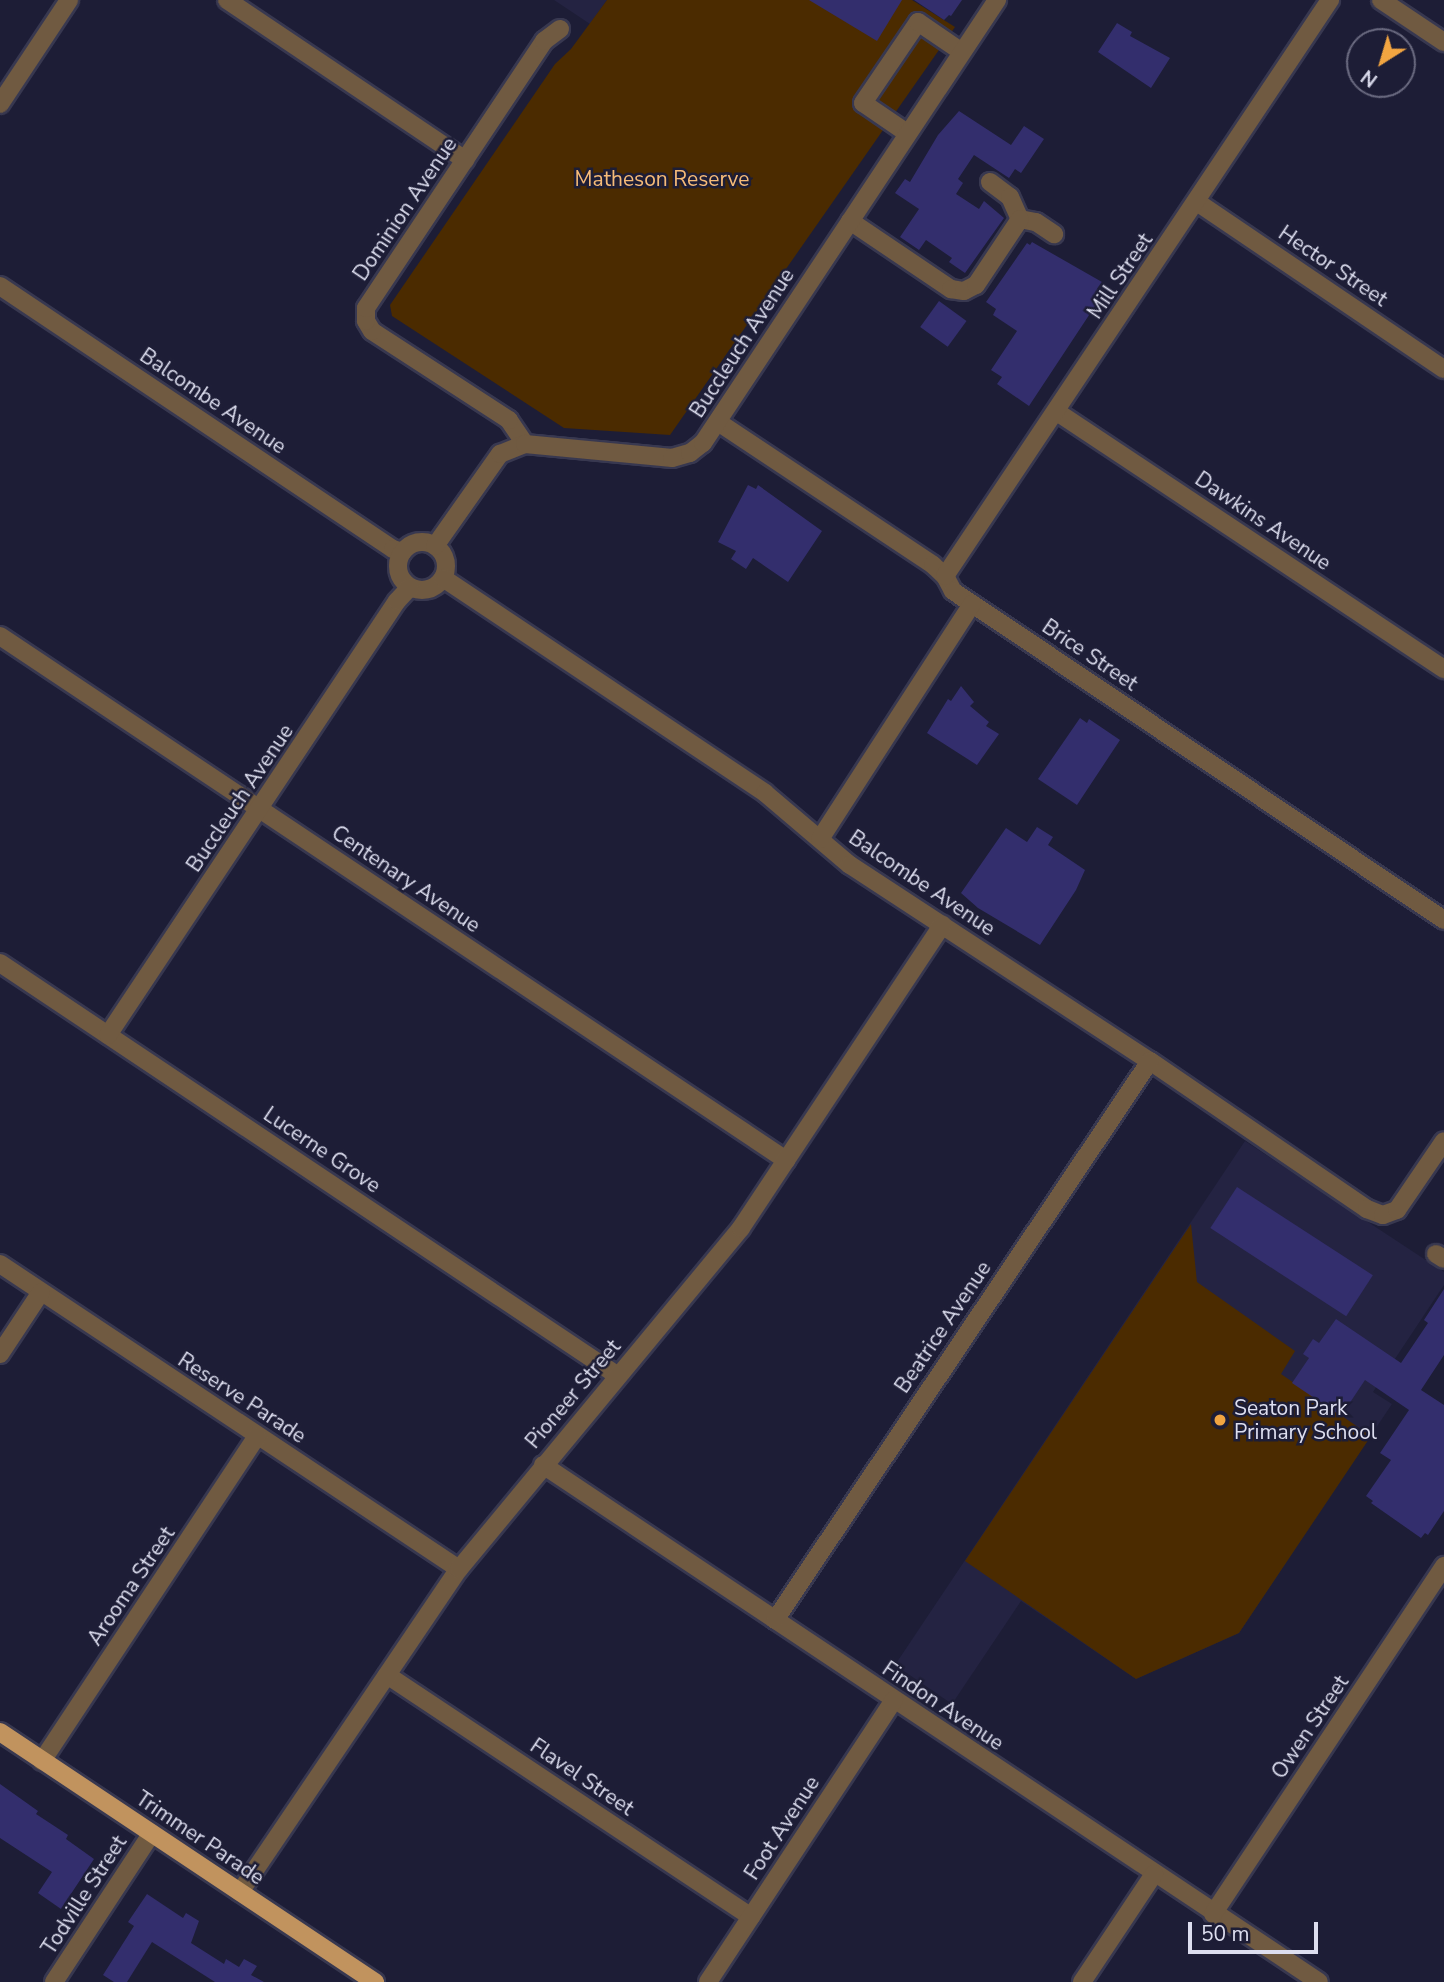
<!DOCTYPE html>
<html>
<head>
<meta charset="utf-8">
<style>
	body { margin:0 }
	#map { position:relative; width:1444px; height:1982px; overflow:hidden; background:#1d1d36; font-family:"Nunito Sans",sans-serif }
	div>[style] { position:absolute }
	.built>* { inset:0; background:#242342 }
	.green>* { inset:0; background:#4b2b00 }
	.building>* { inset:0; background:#332e6d; transform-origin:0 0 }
	.roads { filter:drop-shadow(2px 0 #383850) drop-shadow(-2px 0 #383850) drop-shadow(0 2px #383850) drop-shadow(0 -2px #383850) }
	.minor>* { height:18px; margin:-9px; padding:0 9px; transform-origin:9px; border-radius:9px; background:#705a41 }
	.minor>.ring { margin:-9px; padding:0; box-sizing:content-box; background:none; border:18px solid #705a41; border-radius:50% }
	.major>* { height:18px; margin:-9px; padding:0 9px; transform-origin:9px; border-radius:9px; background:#c1935e }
	.dots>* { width:19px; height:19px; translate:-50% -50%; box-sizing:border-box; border:4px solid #1d1d36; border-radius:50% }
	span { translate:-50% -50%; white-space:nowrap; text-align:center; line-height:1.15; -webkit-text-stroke:5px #1d1d36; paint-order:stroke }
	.park-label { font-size:21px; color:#f6bb78 }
	.street-label { font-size:21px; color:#dddeef }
	.poi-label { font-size:21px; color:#dddeef }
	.left { translate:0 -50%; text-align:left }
	.north { position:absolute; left:1346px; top:28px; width:70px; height:70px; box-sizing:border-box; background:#1d1d36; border:2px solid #6a6a80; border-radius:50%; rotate:217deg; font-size:19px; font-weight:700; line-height:28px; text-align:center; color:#dddeef }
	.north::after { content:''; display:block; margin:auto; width:24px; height:32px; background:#f2a541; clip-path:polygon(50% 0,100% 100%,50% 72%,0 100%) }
	.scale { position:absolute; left:1188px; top:1922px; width:130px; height:32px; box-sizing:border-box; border:4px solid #dddeef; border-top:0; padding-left:9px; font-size:21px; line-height:24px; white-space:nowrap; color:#dddeef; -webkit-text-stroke:5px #1d1d36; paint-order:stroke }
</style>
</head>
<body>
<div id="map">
	<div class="built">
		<div style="clip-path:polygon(554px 0,607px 0,590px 24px)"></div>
		<div style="clip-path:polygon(1245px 1141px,1444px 1272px,1444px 1285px,1373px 1392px,1392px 1404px,1239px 1633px,1136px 1679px,1021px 1601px,952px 1704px,895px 1665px)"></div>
	</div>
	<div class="green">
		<div style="clip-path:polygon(607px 0,912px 0,955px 27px,670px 435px,564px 428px,392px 316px,390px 305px,555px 64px,571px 49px)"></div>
		<div style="clip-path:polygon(1191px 1224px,1197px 1282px,1295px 1351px,1281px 1374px,1371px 1436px,1239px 1633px,1136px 1679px,965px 1561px)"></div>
	</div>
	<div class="building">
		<div style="clip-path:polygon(809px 0,902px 0,877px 41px)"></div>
		<div style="clip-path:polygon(914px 0,962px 0,951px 16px,949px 15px,944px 20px)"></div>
		<div style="clip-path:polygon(1117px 23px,1132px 32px,1130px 36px,1170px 58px,1151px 88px,1098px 52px)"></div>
		<div style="clip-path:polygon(959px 111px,1011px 145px,1024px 126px,1044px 139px,1021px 173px,1015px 169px,1009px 178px,974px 155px,958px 179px,963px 183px,956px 194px,979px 209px,984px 201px,1004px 218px,965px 273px,949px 262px,952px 258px,926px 240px,919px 250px,900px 237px,919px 209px,895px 193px,905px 179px,910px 182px,938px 135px)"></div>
		<div style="clip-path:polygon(1032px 242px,1102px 282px,1097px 289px,1102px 292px,1099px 300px,1029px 406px,997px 384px,1002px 377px,991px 370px,1017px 331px,993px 315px,996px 309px,986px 302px,1027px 243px,1030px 245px)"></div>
		<div style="left:939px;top:301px;width:34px;height:32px;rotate:36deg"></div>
		<div style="clip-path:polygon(748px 485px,756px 489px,758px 485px,822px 531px,788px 582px,753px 558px,746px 569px,731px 559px,736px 551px,718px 542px)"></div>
		<div style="clip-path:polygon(961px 686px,974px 702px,970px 706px,989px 722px,986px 726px,999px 734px,977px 765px,927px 733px,948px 699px,951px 701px)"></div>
		<div style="clip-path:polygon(1080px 718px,1087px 723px,1089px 719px,1120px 740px,1077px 805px,1038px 779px)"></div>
		<div style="clip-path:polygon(1037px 827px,1053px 837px,1048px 845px,1085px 870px,1076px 890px,1040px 945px,978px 908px,961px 893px,1006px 828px,1027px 842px)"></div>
		<div style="left:1237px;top:1187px;width:162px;height:49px;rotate:33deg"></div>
		<div style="clip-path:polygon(1444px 1289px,1444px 1355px,1421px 1390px,1444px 1405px,1444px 1511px,1428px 1535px,1425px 1533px,1421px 1538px,1371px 1503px,1373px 1501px,1366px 1496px,1391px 1460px,1380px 1453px,1409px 1410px,1365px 1380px,1341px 1416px,1292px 1383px,1309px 1358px,1303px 1354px,1313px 1339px,1319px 1343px,1336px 1319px,1401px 1363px,1428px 1323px,1424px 1320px)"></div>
		<div style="clip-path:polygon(0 1784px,38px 1811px,36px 1814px,68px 1835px,66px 1839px,94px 1859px,61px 1909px,38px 1893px,52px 1872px,0 1838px)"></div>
		<div style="clip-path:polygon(147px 1894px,183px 1918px,186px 1913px,199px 1921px,191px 1943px,224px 1964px,226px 1959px,239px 1967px,244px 1959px,257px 1966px,251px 1975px,264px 1982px,215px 1982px,152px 1942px,127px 1982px,114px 1982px,103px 1975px,134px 1926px,128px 1922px)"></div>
	</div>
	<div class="roads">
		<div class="minor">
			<div style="left:227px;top:0;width:287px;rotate:33.9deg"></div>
			<div style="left:1381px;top:0;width:76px;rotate:33.7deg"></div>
			<div style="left:0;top:104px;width:125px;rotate:-56.4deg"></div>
			<div style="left:907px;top:133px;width:53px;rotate:-145.7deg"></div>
			<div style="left:863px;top:103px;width:98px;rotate:-55.8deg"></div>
			<div style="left:918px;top:22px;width:53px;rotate:34.3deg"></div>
			<div style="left:990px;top:182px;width:25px;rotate:37deg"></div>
			<div style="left:1010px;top:197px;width:24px;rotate:66deg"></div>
			<div style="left:1020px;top:219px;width:16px;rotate:11deg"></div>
			<div style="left:1036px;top:222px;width:22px;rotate:34deg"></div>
			<div style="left:1197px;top:202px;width:298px;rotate:34.1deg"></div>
			<div style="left:850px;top:221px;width:122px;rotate:34deg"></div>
			<div style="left:951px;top:289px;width:13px;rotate:9deg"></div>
			<div style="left:964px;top:291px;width:13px;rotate:-27deg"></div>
			<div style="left:976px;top:285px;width:79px;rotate:-56.3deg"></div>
			<div style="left:0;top:286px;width:473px;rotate:33.8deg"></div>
			<div style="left:393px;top:549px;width:10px;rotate:17deg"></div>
			<div style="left:1057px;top:412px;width:465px;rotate:33.6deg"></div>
			<div style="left:718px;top:422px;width:258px;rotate:33.6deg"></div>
			<div style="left:933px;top:565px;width:16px;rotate:43deg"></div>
			<div style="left:945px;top:576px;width:17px;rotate:62deg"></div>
			<div style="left:953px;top:591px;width:591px;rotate:33.82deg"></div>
			<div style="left:525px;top:444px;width:29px;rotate:-124deg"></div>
			<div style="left:509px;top:420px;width:163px;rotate:-147deg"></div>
			<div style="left:372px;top:331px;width:12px;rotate:-121deg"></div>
			<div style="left:366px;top:321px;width:13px;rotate:-90deg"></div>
			<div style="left:366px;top:308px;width:321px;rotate:-56.3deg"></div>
			<div style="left:544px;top:41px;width:20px;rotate:-37deg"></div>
			<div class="ring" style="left:398px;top:542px;width:30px;height:30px"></div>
			<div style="left:435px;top:546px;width:113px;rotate:-54.8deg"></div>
			<div style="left:500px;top:454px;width:27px;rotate:-22deg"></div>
			<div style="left:525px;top:444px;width:148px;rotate:5.4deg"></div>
			<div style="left:672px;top:458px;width:19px;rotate:-16deg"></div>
			<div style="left:690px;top:453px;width:16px;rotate:-38deg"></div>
			<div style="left:703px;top:443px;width:532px;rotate:-56.43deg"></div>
			<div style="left:945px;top:576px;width:693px;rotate:-56.24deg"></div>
			<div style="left:443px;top:578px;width:387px;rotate:33.7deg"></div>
			<div style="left:765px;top:793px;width:111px;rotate:40.3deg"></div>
			<div style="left:850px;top:865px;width:358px;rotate:33.2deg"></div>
			<div style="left:1150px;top:1061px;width:263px;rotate:34.3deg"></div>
			<div style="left:1367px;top:1209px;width:17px;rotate:21deg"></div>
			<div style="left:1383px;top:1215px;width:15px;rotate:-20deg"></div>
			<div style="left:1397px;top:1210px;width:83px;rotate:-55.7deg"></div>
			<div style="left:0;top:636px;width:945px;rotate:33.69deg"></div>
			<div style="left:820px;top:839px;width:280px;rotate:-57.1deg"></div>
			<div style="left:0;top:963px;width:743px;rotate:33.75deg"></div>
			<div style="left:108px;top:1035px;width:521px;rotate:-56.34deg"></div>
			<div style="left:397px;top:601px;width:19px;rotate:-47deg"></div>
			<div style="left:1436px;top:1254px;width:9px;rotate:32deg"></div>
			<div style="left:0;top:1264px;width:551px;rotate:33.6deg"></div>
			<div style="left:0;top:1354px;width:74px;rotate:-56.5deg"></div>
			<div style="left:543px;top:1465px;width:932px;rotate:33.67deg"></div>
			<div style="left:775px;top:1620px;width:673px;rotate:-56.14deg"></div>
			<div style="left:387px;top:1675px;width:437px;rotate:33.6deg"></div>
			<div style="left:42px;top:1761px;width:390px;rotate:-56.5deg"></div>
			<div style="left:240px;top:1892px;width:390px;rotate:-55.9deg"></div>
			<div style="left:459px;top:1569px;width:442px;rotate:-50.4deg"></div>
			<div style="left:741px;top:1228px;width:364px;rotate:-56.4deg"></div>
			<div style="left:1213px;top:1914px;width:418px;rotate:-56.4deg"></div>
			<div style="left:54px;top:1982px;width:178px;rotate:-56.7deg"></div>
			<div style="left:708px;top:1982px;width:338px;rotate:-56.6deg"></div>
			<div style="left:1082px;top:1982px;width:130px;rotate:-56.3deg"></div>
		</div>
		<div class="major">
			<div style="left:0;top:1732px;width:451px;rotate:33.7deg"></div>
		</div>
	</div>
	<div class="dots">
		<div style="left:1220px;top:1420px;background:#f2a541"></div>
	</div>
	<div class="park-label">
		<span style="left:662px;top:179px">Matheson Reserve</span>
	</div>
	<div class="street-label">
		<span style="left:405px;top:209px;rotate:-56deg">Dominion Avenue</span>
		<span style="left:1333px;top:266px;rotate:34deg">Hector Street</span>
		<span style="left:1120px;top:276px;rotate:-56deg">Mill Street</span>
		<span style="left:742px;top:343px;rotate:-57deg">Buccleuch Avenue</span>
		<span style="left:213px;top:401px;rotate:34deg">Balcombe Avenue</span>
		<span style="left:1263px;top:521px;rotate:34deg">Dawkins Avenue</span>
		<span style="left:1090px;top:655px;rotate:34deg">Brice Street</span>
		<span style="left:240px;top:798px;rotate:-56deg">Buccleuch Avenue</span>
		<span style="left:406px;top:879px;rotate:34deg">Centenary Avenue</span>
		<span style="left:922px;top:883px;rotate:34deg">Balcombe Avenue</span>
		<span style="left:322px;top:1150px;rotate:34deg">Lucerne Grove</span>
		<span style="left:943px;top:1327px;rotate:-56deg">Beatrice Avenue</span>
		<span style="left:573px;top:1394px;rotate:-50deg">Pioneer Street</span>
		<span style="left:242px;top:1398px;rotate:33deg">Reserve Parade</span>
		<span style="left:131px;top:1586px;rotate:-56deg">Arooma Street</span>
		<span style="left:943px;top:1706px;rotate:34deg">Findon Avenue</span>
		<span style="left:1310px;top:1727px;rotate:-56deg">Owen Street</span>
		<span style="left:582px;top:1777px;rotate:34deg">Flavel Street</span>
		<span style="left:782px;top:1828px;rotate:-57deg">Foot Avenue</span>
		<span style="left:200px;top:1838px;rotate:34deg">Trimmer Parade</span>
		<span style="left:84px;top:1895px;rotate:-57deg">Todville Street</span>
	</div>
	<div class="poi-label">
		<span class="left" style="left:1234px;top:1420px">Seaton Park<br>Primary School</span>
	</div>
	<div class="north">N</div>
	<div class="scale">50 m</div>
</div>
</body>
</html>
